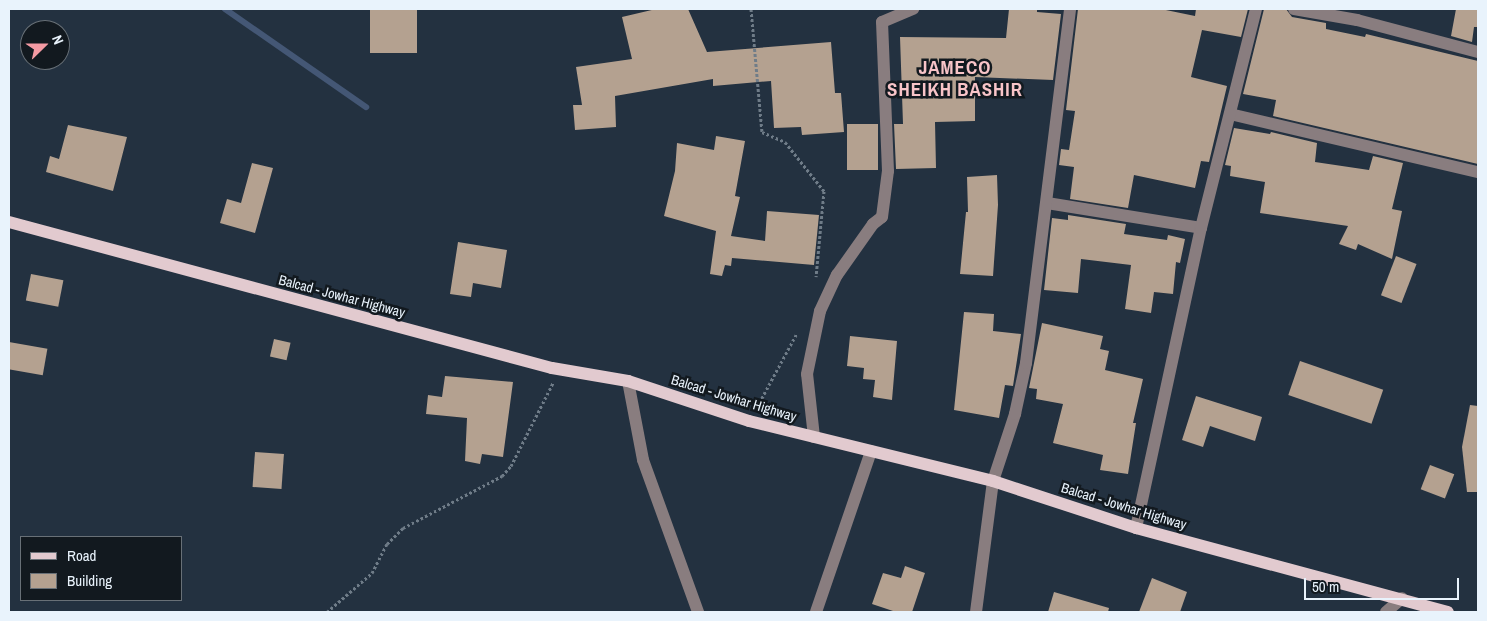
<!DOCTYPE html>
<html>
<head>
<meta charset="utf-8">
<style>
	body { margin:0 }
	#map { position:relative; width:1487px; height:621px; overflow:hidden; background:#233140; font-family:"Archivo Narrow",sans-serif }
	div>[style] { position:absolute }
	.stream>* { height:6px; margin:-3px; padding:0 3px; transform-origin:3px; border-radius:3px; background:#445775 }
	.building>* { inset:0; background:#b4a190; transform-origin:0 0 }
	.path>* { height:3px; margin-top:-1.5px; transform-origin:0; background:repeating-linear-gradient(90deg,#6f7c88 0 2.5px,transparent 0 5px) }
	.minor>* { height:12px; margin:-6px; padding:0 6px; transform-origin:6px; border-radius:6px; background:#897d7f }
	.major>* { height:12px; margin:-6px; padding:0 6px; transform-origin:6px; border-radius:6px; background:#e2cacf }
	span { translate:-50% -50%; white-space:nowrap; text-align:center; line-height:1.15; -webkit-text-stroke:5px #12191f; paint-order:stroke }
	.street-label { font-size:14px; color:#e9f3fc }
	.district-label { font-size:19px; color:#f8c4c8; font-weight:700; letter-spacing:1px }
	.frame { position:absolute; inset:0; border:10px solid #e9f3fc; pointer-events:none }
	.legend { position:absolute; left:20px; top:536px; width:162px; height:65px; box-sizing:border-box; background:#12191f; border:1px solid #687077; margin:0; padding:6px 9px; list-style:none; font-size:15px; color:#e9f3fc }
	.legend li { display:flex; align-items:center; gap:10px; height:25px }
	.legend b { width:25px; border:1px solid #687077 }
	.north { position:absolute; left:20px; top:20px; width:50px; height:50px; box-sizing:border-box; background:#12191f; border:1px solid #687077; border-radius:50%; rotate:68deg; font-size:14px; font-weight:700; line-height:20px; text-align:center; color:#e9f3fc }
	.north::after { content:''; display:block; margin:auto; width:18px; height:22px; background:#f49aa3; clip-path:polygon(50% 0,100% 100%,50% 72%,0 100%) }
	.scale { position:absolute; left:1304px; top:578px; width:155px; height:22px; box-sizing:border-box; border:2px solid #e9f3fc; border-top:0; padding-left:6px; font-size:15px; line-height:18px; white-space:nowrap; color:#e9f3fc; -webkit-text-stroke:4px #12191f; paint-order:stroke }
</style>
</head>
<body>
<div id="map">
	<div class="stream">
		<div style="left:225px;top:9px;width:172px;rotate:34.8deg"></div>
	</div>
	<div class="building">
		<div style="left:370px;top:9px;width:47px;height:44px"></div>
		<div style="clip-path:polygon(656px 9px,688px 9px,707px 52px,831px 42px,835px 93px,841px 93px,844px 132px,802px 135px,801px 127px,774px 128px,771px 81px,713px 86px,713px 79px,615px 96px,616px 127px,575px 130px,573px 105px,582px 105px,576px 67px,632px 59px,622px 17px)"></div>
		<div style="clip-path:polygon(1009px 9px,1037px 9px,1037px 12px,1061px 14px,1053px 80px,975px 77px,975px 121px,935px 122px,936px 168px,896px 169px,894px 124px,903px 124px,900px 37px,1006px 38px)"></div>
		<div style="clip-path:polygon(1078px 9px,1161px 9px,1195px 16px,1196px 9px,1248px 9px,1241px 37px,1202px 30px,1191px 77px,1227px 86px,1209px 162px,1201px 161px,1195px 188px,1134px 175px,1128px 208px,1070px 199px,1074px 167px,1059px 165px,1061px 149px,1069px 150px,1075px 111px,1066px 110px)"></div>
		<div style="clip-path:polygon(1264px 9px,1286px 9px,1292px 17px,1326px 23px,1326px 29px,1365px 37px,1366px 34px,1478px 61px,1478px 164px,1273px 116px,1276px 100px,1243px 94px)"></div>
		<div style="clip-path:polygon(1456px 9px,1478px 9px,1478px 27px,1474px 27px,1472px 42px,1451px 36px)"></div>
		<div style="left:847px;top:124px;width:31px;height:46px"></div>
		<div style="clip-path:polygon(68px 125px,127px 137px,113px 191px,46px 172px,50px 156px,59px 159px)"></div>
		<div style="clip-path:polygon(1234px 128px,1270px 134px,1271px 132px,1317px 143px,1315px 162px,1369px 170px,1373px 156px,1403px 163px,1392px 209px,1402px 211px,1392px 259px,1358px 244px,1356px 250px,1339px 244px,1348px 226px,1260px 213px,1265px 182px,1230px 176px,1231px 166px,1225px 165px)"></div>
		<div style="clip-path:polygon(716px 136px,745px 141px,735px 196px,740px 197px,731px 236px,765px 241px,767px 211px,819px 215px,814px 265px,732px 258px,731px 266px,725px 265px,722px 276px,710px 274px,716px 231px,664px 216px,675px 171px,677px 143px,714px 150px)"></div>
		<div style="clip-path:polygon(252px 163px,273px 168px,255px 233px,220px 223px,227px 199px,241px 203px)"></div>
		<div style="clip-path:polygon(997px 175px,998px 205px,993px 276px,960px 274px,966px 212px,968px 212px,967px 177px)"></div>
		<div style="clip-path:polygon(1068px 215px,1126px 224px,1124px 234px,1167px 240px,1168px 235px,1185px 239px,1180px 263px,1176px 262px,1173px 294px,1154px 292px,1151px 313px,1125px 309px,1131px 265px,1081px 259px,1078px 293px,1044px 290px,1052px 218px,1068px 220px)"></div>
		<div style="clip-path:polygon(458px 242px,507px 250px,501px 288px,473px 283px,471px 297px,450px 294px)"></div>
		<div style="left:1396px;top:256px;width:22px;height:42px;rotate:21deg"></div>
		<div style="left:31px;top:274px;width:33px;height:27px;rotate:11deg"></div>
		<div style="clip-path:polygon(964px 312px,994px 314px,993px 331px,1021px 334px,1013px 386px,1005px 385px,999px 418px,954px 410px)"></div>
		<div style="clip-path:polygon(1042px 323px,1103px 336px,1100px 349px,1109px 351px,1105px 370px,1143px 379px,1133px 423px,1136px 423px,1128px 474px,1100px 470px,1103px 455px,1053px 443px,1063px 404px,1036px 399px,1037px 389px,1029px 388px)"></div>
		<div style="clip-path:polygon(850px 336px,897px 341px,892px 400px,873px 397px,875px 380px,863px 379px,864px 368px,847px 366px)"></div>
		<div style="left:274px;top:339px;width:17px;height:18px;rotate:13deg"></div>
		<div style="left:9px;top:342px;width:39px;height:27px;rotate:10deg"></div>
		<div style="left:1300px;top:361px;width:88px;height:36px;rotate:19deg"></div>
		<div style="clip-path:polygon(445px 376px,513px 382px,503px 457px,482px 454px,480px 464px,465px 461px,467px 418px,426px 414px,428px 395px,442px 397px)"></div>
		<div style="clip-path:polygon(1196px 396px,1262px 417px,1255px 441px,1210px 426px,1203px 447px,1182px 440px)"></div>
		<div style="clip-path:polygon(1470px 405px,1478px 406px,1478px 492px,1467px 492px,1462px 447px)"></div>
		<div style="left:255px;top:452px;width:29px;height:35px;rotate:4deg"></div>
		<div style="left:1430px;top:465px;width:26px;height:26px;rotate:21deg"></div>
		<div style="clip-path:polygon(905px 566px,925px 573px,912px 612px,896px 612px,872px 604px,883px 573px,901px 578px)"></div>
		<div style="clip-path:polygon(1152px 578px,1187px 592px,1180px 612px,1139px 612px)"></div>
		<div style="clip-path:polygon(1054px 592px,1109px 608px,1108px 612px,1048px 612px)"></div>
	</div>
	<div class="path">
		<div style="left:751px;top:9px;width:123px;rotate:84.9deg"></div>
		<div style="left:762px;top:132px;width:25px;rotate:23deg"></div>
		<div style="left:785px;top:142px;width:63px;rotate:51.5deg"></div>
		<div style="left:824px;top:191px;width:86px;rotate:95.3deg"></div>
		<div style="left:757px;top:407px;width:84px;rotate:-61.6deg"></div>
		<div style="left:327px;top:612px;width:60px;rotate:-40.9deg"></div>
		<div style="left:372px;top:573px;width:33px;rotate:-63deg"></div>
		<div style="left:387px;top:544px;width:23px;rotate:-45deg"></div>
		<div style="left:403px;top:528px;width:112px;rotate:-27.7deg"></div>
		<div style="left:502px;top:476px;width:13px;rotate:-48deg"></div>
		<div style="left:511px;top:466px;width:93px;rotate:-63.2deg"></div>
	</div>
	<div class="minor">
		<div style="left:1294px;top:9px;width:64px;rotate:9.9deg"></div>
		<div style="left:1357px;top:20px;width:125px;rotate:14.8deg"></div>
		<div style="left:1230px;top:114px;width:255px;rotate:13.2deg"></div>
		<div style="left:1047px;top:203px;width:156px;rotate:9.2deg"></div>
		<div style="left:628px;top:381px;width:80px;rotate:79.2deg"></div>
		<div style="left:643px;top:460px;width:162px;rotate:70.1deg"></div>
		<div style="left:814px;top:437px;width:63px;rotate:-96.3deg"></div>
		<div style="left:807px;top:374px;width:64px;rotate:-78.3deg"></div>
		<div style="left:820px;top:311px;width:40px;rotate:-65deg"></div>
		<div style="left:837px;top:275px;width:62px;rotate:-54.8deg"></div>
		<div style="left:873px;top:224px;width:11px;rotate:-38deg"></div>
		<div style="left:882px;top:217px;width:46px;rotate:-82.6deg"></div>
		<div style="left:888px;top:171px;width:149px;rotate:-92.3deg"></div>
		<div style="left:882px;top:22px;width:34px;rotate:-23deg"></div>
		<div style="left:1136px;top:528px;width:307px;rotate:-77.8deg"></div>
		<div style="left:1201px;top:228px;width:226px;rotate:-75.9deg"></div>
		<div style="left:816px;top:612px;width:170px;rotate:-71.1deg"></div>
		<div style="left:976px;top:612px;width:132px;rotate:-82.6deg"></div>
		<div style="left:993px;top:481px;width:71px;rotate:-71.8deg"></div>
		<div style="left:1015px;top:414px;width:52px;rotate:-77.8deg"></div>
		<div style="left:1026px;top:363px;width:357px;rotate:-82.9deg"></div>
		<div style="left:1386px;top:612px;width:21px;rotate:-41deg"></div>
	</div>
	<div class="major">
		<div style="left:9px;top:222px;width:562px;rotate:15.05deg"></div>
		<div style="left:552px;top:368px;width:77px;rotate:9.7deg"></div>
		<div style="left:628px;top:381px;width:127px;rotate:18.3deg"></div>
		<div style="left:749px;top:421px;width:251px;rotate:13.8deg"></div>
		<div style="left:993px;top:481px;width:151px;rotate:18.2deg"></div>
		<div style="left:1136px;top:528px;width:323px;rotate:15.1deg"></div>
	</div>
	<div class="street-label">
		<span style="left:342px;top:296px;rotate:15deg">Balcad - Jowhar Highway</span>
		<span style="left:734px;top:398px;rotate:17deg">Balcad - Jowhar Highway</span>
		<span style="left:1124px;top:506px;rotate:17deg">Balcad - Jowhar Highway</span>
	</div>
	<div class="district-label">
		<span style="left:955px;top:79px">JAMECO<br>SHEIKH BASHIR</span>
	</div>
	<div class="frame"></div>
	<ul class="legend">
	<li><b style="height:6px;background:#e2cacf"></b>Road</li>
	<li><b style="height:14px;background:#b4a190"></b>Building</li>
	</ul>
	<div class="north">N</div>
	<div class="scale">50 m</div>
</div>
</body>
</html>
